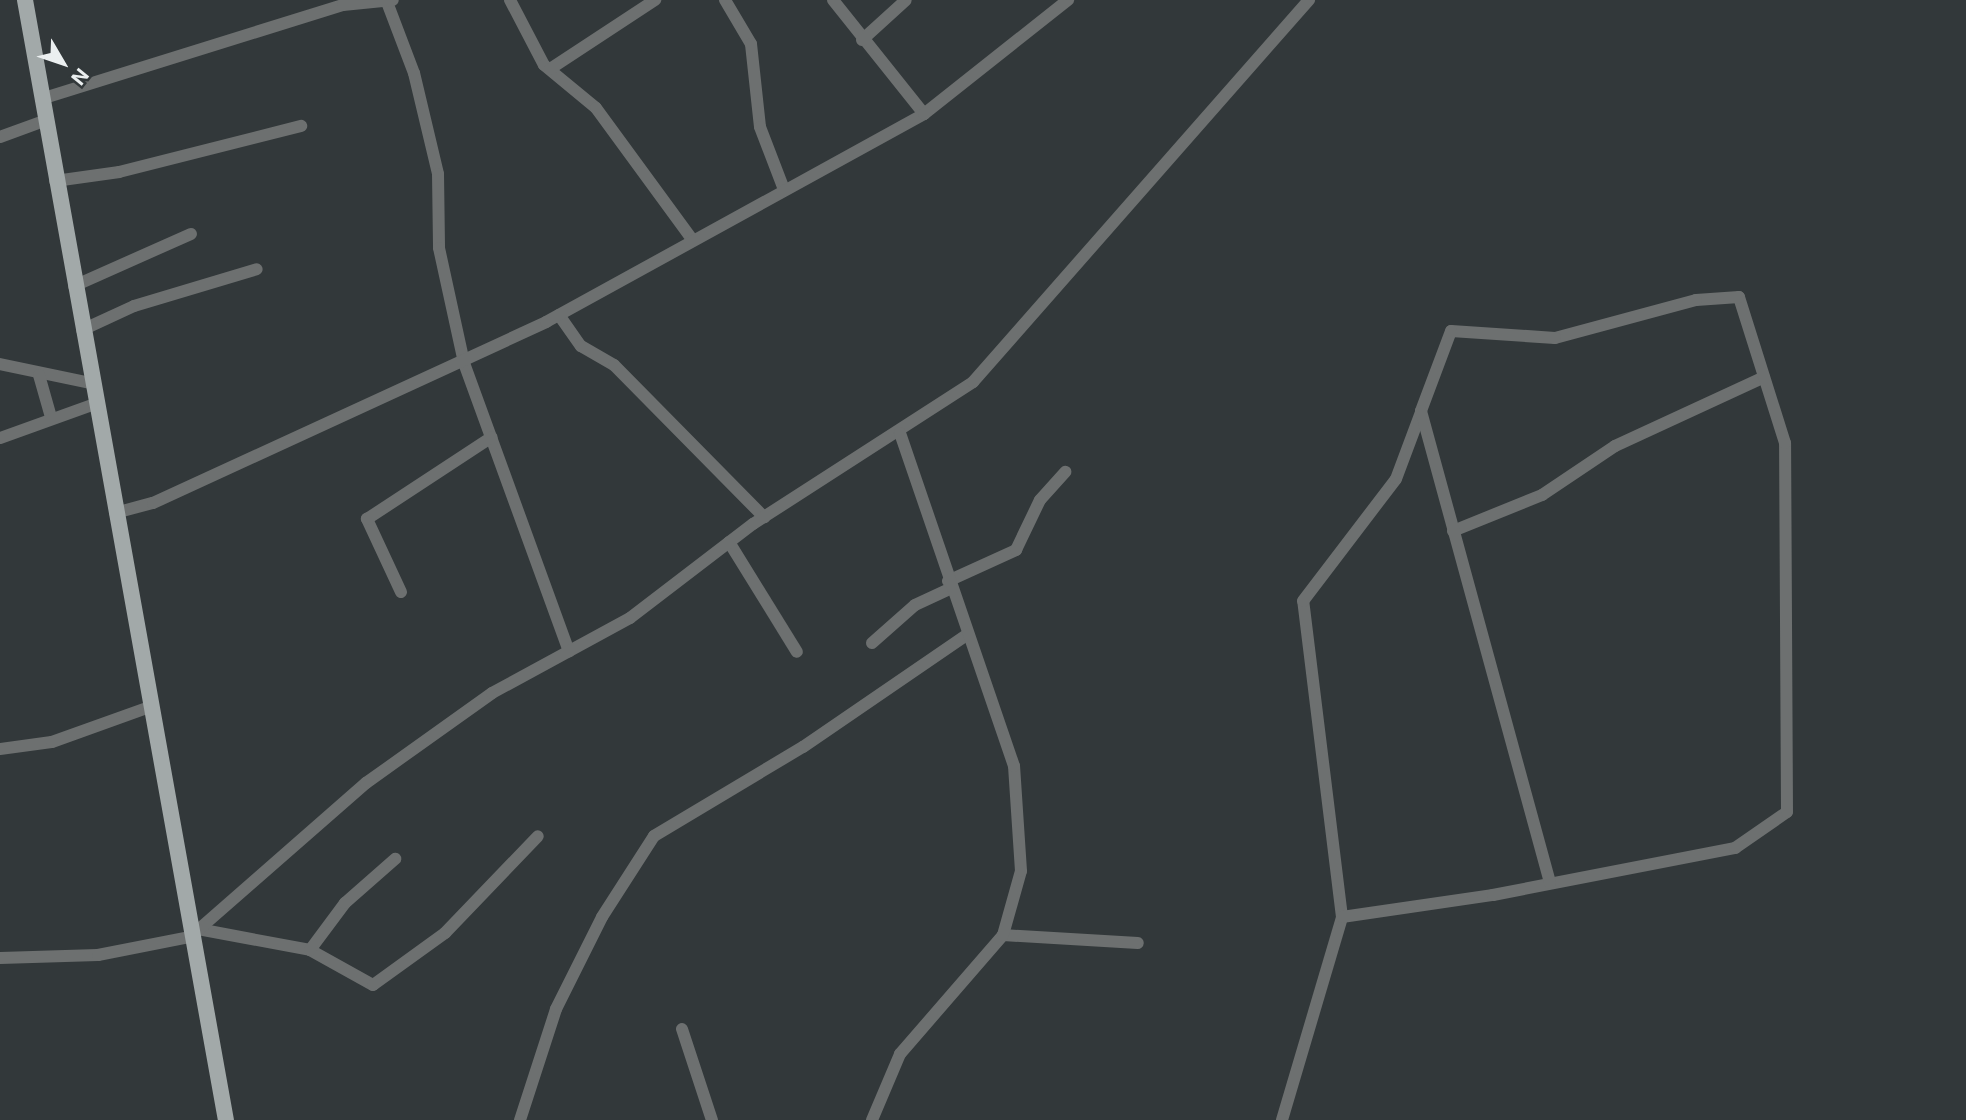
<!DOCTYPE html>
<html>
<head>
<meta charset="utf-8">
<style>
	body { margin:0 }
	#map { position:relative; width:1966px; height:1120px; overflow:hidden; background:#32383a; font-family:Inter,sans-serif }
	div>[style] { position:absolute }
	.minor>* { height:12px; margin:-6px; padding:0 6px; transform-origin:6px; border-radius:6px; background:#6d7070 }
	.major>* { height:16px; margin:-8px; padding:0 8px; transform-origin:8px; border-radius:8px; background:#a2a9a9 }
	span { translate:-50% -50%; white-space:nowrap; text-align:center; line-height:1.15; -webkit-text-stroke:6px #32383a; paint-order:stroke }
	.north { position:absolute; left:28px; top:28px; width:70px; height:70px; -webkit-text-stroke:5px #32383a; paint-order:stroke; rotate:129deg; font-size:19px; font-weight:700; line-height:28px; text-align:center; color:#ebeff0 }
	.north::after { content:''; display:block; margin:auto; width:24px; height:32px; background:#ebeff0; clip-path:polygon(50% 0,100% 100%,50% 72%,0 100%) }
</style>
</head>
<body>
<div id="map">
	<div class="minor">
		<div style="left:510px;top:0;width:73px;rotate:62.4deg"></div>
		<div style="left:544px;top:65px;width:67px;rotate:39.6deg"></div>
		<div style="left:596px;top:108px;width:162px;rotate:53.8deg"></div>
		<div style="left:725px;top:0;width:51px;rotate:59.4deg"></div>
		<div style="left:751px;top:44px;width:83px;rotate:83.8deg"></div>
		<div style="left:760px;top:127px;width:64px;rotate:69deg"></div>
		<div style="left:833px;top:0;width:146px;rotate:51.4deg"></div>
		<div style="left:387px;top:2px;width:76px;rotate:69.2deg"></div>
		<div style="left:414px;top:73px;width:104px;rotate:76.6deg"></div>
		<div style="left:438px;top:174px;width:74px;rotate:89.2deg"></div>
		<div style="left:439px;top:248px;width:118px;rotate:77.7deg"></div>
		<div style="left:464px;top:363px;width:307px;rotate:70deg"></div>
		<div style="left:862px;top:40px;width:59px;rotate:-42.3deg"></div>
		<div style="left:550px;top:69px;width:126px;rotate:-33.3deg"></div>
		<div style="left:41px;top:99px;width:316px;rotate:-17.3deg"></div>
		<div style="left:343px;top:5px;width:50px;rotate:-5.7deg"></div>
		<div style="left:0;top:137px;width:47px;rotate:-20deg"></div>
		<div style="left:55px;top:181px;width:65px;rotate:-8deg"></div>
		<div style="left:119px;top:172px;width:188px;rotate:-14.2deg"></div>
		<div style="left:74px;top:286px;width:128px;rotate:-24deg"></div>
		<div style="left:559px;top:315px;width:38px;rotate:55deg"></div>
		<div style="left:581px;top:346px;width:38px;rotate:30deg"></div>
		<div style="left:614px;top:365px;width:214px;rotate:45.4deg"></div>
		<div style="left:82px;top:330px;width:57px;rotate:-24.8deg"></div>
		<div style="left:134px;top:306px;width:128px;rotate:-16.7deg"></div>
		<div style="left:0;top:364px;width:93px;rotate:11.8deg"></div>
		<div style="left:39px;top:375px;width:44px;rotate:74.1deg"></div>
		<div style="left:0;top:438px;width:101px;rotate:-19.7deg"></div>
		<div style="left:115px;top:513px;width:39px;rotate:-15deg"></div>
		<div style="left:153px;top:503px;width:433px;rotate:-24.7deg"></div>
		<div style="left:546px;top:322px;width:431px;rotate:-28.8deg"></div>
		<div style="left:924px;top:114px;width:184px;rotate:-38.4deg"></div>
		<div style="left:1453px;top:531px;width:96px;rotate:-22deg"></div>
		<div style="left:1542px;top:495px;width:88px;rotate:-33.9deg"></div>
		<div style="left:1615px;top:446px;width:164px;rotate:-24.8deg"></div>
		<div style="left:729px;top:542px;width:129px;rotate:58.3deg"></div>
		<div style="left:948px;top:581px;width:75px;rotate:-24.5deg"></div>
		<div style="left:1016px;top:550px;width:55px;rotate:-64.4deg"></div>
		<div style="left:1040px;top:500px;width:38px;rotate:-48deg"></div>
		<div style="left:401px;top:592px;width:81px;rotate:-115deg"></div>
		<div style="left:367px;top:519px;width:149px;rotate:-33.3deg"></div>
		<div style="left:872px;top:643px;width:57px;rotate:-41.5deg"></div>
		<div style="left:915px;top:605px;width:38px;rotate:-25deg"></div>
		<div style="left:0;top:749px;width:52px;rotate:-7.7deg"></div>
		<div style="left:52px;top:742px;width:104px;rotate:-19.7deg"></div>
		<div style="left:1342px;top:917px;width:318px;rotate:-97deg"></div>
		<div style="left:1303px;top:601px;width:153px;rotate:-52.7deg"></div>
		<div style="left:1396px;top:479px;width:72px;rotate:-69.5deg"></div>
		<div style="left:198px;top:929px;width:114px;rotate:10.6deg"></div>
		<div style="left:310px;top:950px;width:72px;rotate:29.1deg"></div>
		<div style="left:373px;top:985px;width:89px;rotate:-35.8deg"></div>
		<div style="left:445px;top:933px;width:134px;rotate:-46.2deg"></div>
		<div style="left:1003px;top:935px;width:135px;rotate:3.4deg"></div>
		<div style="left:310px;top:950px;width:59px;rotate:-53.3deg"></div>
		<div style="left:345px;top:903px;width:67px;rotate:-41.3deg"></div>
		<div style="left:0;top:958px;width:98px;rotate:-1.8deg"></div>
		<div style="left:98px;top:955px;width:94px;rotate:-11.1deg"></div>
		<div style="left:190px;top:937px;width:234px;rotate:-41.2deg"></div>
		<div style="left:366px;top:783px;width:155px;rotate:-35.5deg"></div>
		<div style="left:492px;top:693px;width:157px;rotate:-28.5deg"></div>
		<div style="left:630px;top:618px;width:155px;rotate:-37.4deg"></div>
		<div style="left:753px;top:524px;width:262px;rotate:-32.8deg"></div>
		<div style="left:973px;top:382px;width:509px;rotate:-48.67deg"></div>
		<div style="left:682px;top:1029px;width:96px;rotate:71.8deg"></div>
		<div style="left:520px;top:1120px;width:117px;rotate:-72deg"></div>
		<div style="left:556px;top:1009px;width:103px;rotate:-63.4deg"></div>
		<div style="left:602px;top:917px;width:96px;rotate:-57.3deg"></div>
		<div style="left:654px;top:836px;width:174px;rotate:-30.9deg"></div>
		<div style="left:803px;top:747px;width:196px;rotate:-34.4deg"></div>
		<div style="left:872px;top:1120px;width:72px;rotate:-67deg"></div>
		<div style="left:900px;top:1054px;width:157px;rotate:-49.1deg"></div>
		<div style="left:1003px;top:935px;width:66px;rotate:-74.3deg"></div>
		<div style="left:1021px;top:871px;width:105px;rotate:-93.8deg"></div>
		<div style="left:1014px;top:766px;width:352px;rotate:-108.9deg"></div>
		<div style="left:1282px;top:1120px;width:212px;rotate:-73.5deg"></div>
		<div style="left:1342px;top:917px;width:153px;rotate:-8.3deg"></div>
		<div style="left:1493px;top:895px;width:247px;rotate:-11deg"></div>
		<div style="left:1735px;top:848px;width:63px;rotate:-34.7deg"></div>
		<div style="left:1787px;top:812px;width:369px;rotate:-90.3deg"></div>
		<div style="left:1785px;top:443px;width:153px;rotate:-107.5deg"></div>
		<div style="left:1739px;top:297px;width:43px;rotate:176deg"></div>
		<div style="left:1696px;top:300px;width:146px;rotate:164.9deg"></div>
		<div style="left:1555px;top:338px;width:104px;rotate:-176.1deg"></div>
		<div style="left:1451px;top:331px;width:85px;rotate:110.6deg"></div>
		<div style="left:1421px;top:411px;width:489px;rotate:74.7deg"></div>
	</div>
	<div class="major">
		<div style="left:25px;top:0;width:1138px;rotate:79.83deg"></div>
	</div>
	<div class="north">N</div>
</div>
</body>
</html>
